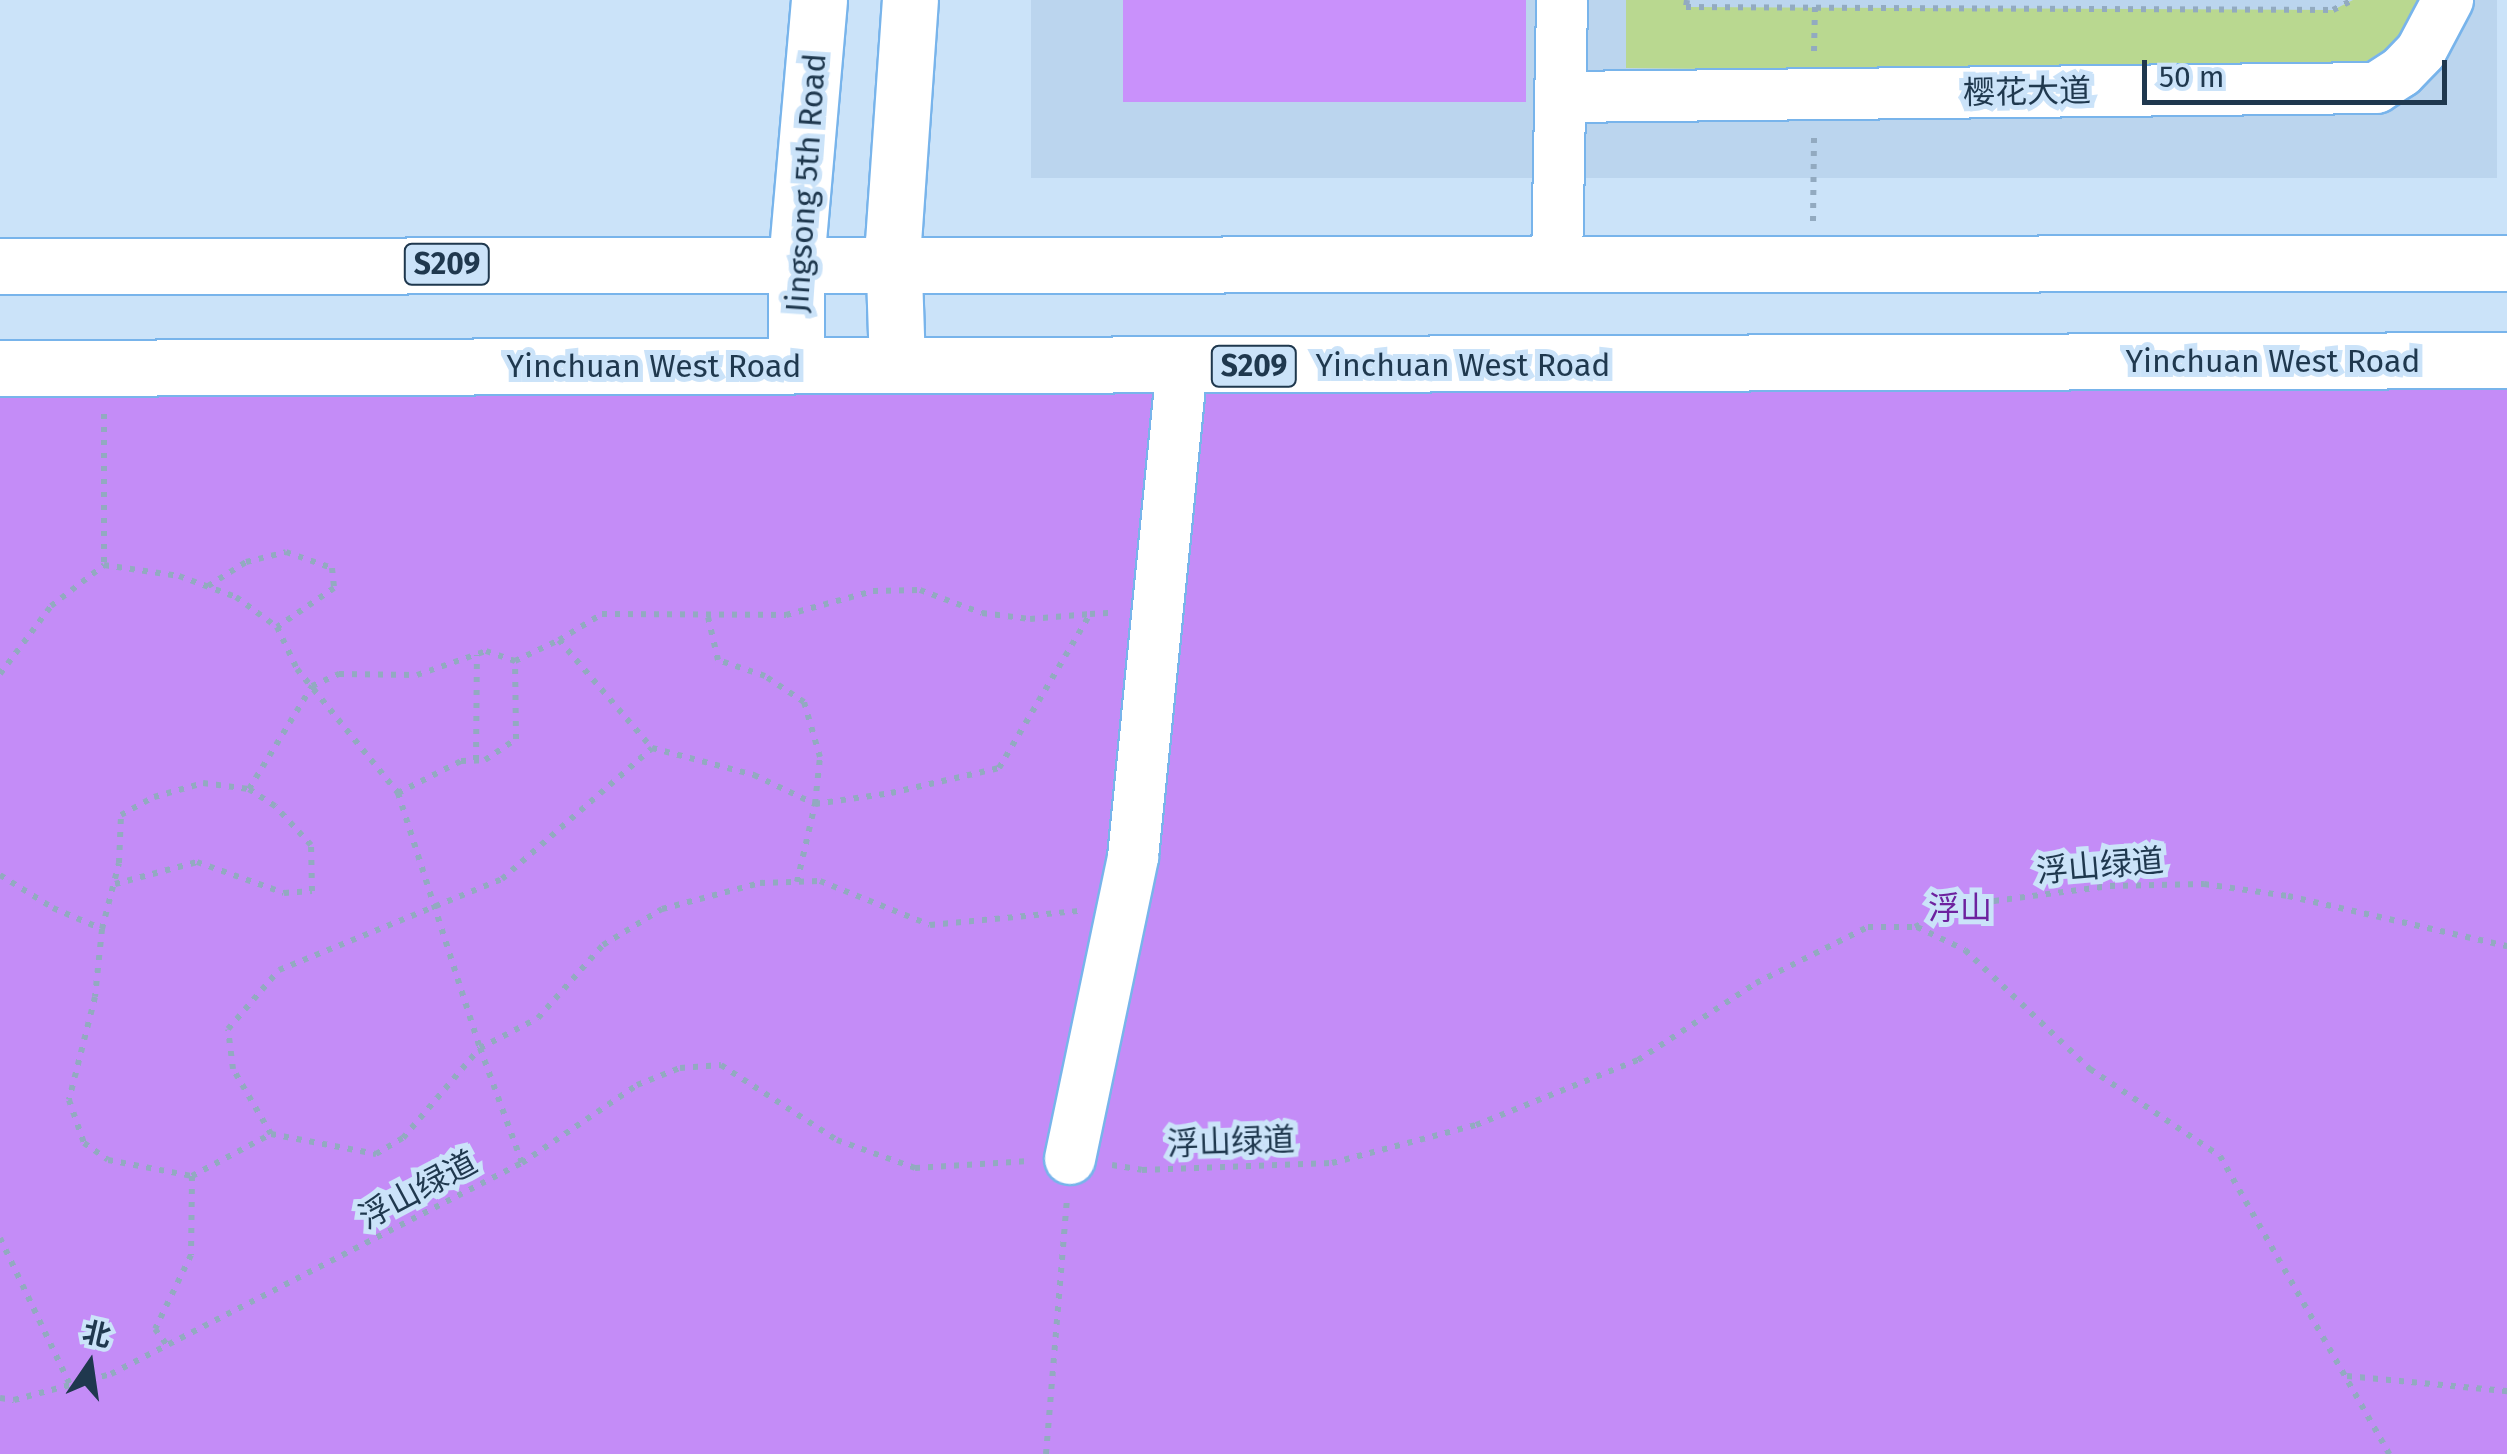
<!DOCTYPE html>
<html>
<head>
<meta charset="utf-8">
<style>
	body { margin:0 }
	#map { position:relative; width:2507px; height:1454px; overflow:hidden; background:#cbe3f9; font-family:"Fira Sans","Noto Sans SC",sans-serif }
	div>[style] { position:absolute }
	.built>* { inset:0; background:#bbd5ee; transform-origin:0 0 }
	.green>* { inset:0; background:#c991fb; transform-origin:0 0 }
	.forest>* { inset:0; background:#c48cf7; transform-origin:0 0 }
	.building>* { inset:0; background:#b9d890 }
	.path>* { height:6px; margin-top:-3px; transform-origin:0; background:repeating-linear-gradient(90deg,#92aac0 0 5px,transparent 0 13px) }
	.roads { filter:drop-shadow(2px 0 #78b4eb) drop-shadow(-2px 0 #78b4eb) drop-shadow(0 2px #78b4eb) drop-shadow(0 -2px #78b4eb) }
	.minor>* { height:50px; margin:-25px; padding:0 25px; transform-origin:25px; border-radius:25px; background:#fff }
	.major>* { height:55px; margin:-27.5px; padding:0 27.5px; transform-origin:27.5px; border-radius:27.5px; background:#fff }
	span { translate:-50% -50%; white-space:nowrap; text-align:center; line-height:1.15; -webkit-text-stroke:10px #cbe3f9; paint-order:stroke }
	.shield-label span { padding:2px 8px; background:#cbe3f9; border:2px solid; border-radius:8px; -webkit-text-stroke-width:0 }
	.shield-label { font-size:30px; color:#1f384e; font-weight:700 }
	.street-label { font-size:32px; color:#1f384e }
	.park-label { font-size:32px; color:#6d229f }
	.north { position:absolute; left:40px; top:1314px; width:100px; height:100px; -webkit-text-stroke:8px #cbe3f9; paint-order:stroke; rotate:13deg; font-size:28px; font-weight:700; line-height:40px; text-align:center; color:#1f384e }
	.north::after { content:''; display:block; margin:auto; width:35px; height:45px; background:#1f384e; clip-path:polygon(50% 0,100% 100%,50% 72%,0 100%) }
	.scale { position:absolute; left:2142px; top:60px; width:305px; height:45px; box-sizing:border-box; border:5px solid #1f384e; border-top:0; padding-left:12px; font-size:30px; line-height:35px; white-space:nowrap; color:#1f384e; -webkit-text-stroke:8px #cbe3f9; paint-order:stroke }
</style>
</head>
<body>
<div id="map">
	<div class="built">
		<div style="left:1031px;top:0;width:1466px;height:178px"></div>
	</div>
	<div class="green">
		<div style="left:1123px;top:0;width:403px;height:102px"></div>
	</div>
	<div class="forest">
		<div style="left:2507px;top:360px;width:1094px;height:2507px;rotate:90deg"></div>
	</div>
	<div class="building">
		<div style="clip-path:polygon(1626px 0,1687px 0,1686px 7px,2333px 10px,2353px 0,2432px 0,2394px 44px,2362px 64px,1813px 70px,1626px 68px)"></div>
	</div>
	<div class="path">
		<div style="left:1687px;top:0;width:7px;rotate:98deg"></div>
		<div style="left:1686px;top:7px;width:647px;rotate:0.27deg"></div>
		<div style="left:2333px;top:10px;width:22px;rotate:-27deg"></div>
		<div style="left:1814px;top:51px;width:44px;rotate:-88.7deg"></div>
		<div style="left:1813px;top:221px;width:83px;rotate:-89.3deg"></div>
		<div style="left:104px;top:414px;width:151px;rotate:90deg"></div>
		<div style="left:104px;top:565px;width:76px;rotate:8.3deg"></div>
		<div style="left:179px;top:576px;width:61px;rotate:20.2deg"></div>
		<div style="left:236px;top:597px;width:51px;rotate:36.2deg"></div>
		<div style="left:277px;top:627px;width:47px;rotate:64.5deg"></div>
		<div style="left:297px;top:669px;width:160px;rotate:50.8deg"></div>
		<div style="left:398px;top:793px;width:268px;rotate:72.2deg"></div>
		<div style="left:480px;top:1048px;width:122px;rotate:69.9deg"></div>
		<div style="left:208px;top:586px;width:45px;rotate:-32.3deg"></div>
		<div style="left:246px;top:562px;width:41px;rotate:-14deg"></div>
		<div style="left:286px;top:552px;width:49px;rotate:19.2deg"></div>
		<div style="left:332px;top:568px;width:20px;rotate:84deg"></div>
		<div style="left:334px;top:588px;width:69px;rotate:145.6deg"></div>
		<div style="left:559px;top:640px;width:50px;rotate:-31.2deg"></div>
		<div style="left:602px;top:614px;width:184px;rotate:0.3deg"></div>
		<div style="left:786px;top:615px;width:90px;rotate:-15.4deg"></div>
		<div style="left:873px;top:591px;width:47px;rotate:-1.2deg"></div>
		<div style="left:920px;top:590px;width:66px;rotate:20.4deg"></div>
		<div style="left:982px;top:613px;width:48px;rotate:7.1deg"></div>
		<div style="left:1030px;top:619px;width:60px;rotate:-4.8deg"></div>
		<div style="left:0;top:674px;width:85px;rotate:-53.1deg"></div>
		<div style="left:51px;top:606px;width:67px;rotate:-37.7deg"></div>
		<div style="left:476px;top:760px;width:105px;rotate:-89.5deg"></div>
		<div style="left:398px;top:793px;width:71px;rotate:-26.9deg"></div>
		<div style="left:461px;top:761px;width:24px;rotate:-2deg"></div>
		<div style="left:485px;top:760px;width:37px;rotate:-34deg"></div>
		<div style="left:516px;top:739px;width:78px;rotate:-90.7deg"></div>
		<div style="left:515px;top:661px;width:49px;rotate:-25.5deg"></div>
		<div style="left:559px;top:640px;width:143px;rotate:49.3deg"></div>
		<div style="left:652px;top:748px;width:106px;rotate:14.8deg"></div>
		<div style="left:754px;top:775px;width:68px;rotate:25.4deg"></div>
		<div style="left:815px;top:804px;width:47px;rotate:-83.9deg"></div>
		<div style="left:820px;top:757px;width:57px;rotate:-106.2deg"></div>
		<div style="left:804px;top:702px;width:47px;rotate:-146.3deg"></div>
		<div style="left:765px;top:676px;width:50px;rotate:-161.2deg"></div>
		<div style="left:718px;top:660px;width:44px;rotate:-103.1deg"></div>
		<div style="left:0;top:875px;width:62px;rotate:31.9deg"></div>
		<div style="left:53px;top:908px;width:53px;rotate:23.2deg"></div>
		<div style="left:102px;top:929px;width:68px;rotate:95.9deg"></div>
		<div style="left:95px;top:997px;width:106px;rotate:104.2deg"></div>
		<div style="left:69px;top:1100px;width:46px;rotate:70.8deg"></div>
		<div style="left:84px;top:1143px;width:29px;rotate:35deg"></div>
		<div style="left:108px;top:1160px;width:86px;rotate:10.8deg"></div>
		<div style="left:192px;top:1176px;width:79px;rotate:90.7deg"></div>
		<div style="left:191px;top:1255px;width:82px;rotate:115.9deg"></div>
		<div style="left:155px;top:1329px;width:21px;rotate:53deg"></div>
		<div style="left:797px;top:882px;width:80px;rotate:-77deg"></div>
		<div style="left:815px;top:804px;width:77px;rotate:-8.2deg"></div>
		<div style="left:891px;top:793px;width:111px;rotate:-13deg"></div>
		<div style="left:999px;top:768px;width:179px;rotate:-59.4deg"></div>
		<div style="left:1090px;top:614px;width:22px;rotate:-3deg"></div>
		<div style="left:115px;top:884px;width:85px;rotate:-15deg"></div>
		<div style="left:197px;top:862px;width:92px;rotate:19.6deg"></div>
		<div style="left:284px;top:893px;width:28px;rotate:-4deg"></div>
		<div style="left:312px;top:891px;width:46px;rotate:-91.2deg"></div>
		<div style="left:311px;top:845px;width:53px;rotate:-132.7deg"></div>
		<div style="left:275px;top:806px;width:31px;rotate:-147deg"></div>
		<div style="left:1917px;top:927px;width:53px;rotate:25.6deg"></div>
		<div style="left:1965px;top:950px;width:173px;rotate:43.6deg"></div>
		<div style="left:2090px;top:1069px;width:156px;rotate:33.8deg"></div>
		<div style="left:2220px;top:1156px;width:343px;rotate:60.4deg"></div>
		<div style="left:102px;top:929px;width:68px;rotate:-75.6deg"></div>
		<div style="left:119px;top:863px;width:48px;rotate:-87.6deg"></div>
		<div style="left:121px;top:815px;width:38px;rotate:-29deg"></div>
		<div style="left:154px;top:797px;width:51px;rotate:-15.9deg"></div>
		<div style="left:203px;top:783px;width:46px;rotate:7.4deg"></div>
		<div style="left:249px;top:789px;width:121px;rotate:-58.5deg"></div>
		<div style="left:312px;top:686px;width:30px;rotate:-24deg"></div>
		<div style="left:339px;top:674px;width:78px;rotate:0.7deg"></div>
		<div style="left:417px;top:675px;width:73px;rotate:-19.2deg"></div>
		<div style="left:486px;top:651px;width:31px;rotate:19deg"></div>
		<div style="left:271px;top:1134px;width:75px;rotate:-120.3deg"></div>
		<div style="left:233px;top:1069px;width:40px;rotate:-97.1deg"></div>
		<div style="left:228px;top:1029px;width:78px;rotate:-49.2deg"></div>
		<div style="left:279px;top:970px;width:241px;rotate:-22.2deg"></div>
		<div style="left:502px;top:879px;width:199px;rotate:-41.1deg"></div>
		<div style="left:1112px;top:1165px;width:30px;rotate:9deg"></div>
		<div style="left:1142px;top:1170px;width:190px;rotate:-2.1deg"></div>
		<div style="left:1332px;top:1163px;width:149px;rotate:-14.8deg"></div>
		<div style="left:1476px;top:1125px;width:175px;rotate:-21.9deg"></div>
		<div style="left:1638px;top:1060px;width:141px;rotate:-33.1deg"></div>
		<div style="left:1756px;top:983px;width:125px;rotate:-26.6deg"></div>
		<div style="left:1868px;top:927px;width:47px"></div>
		<div style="left:1915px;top:927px;width:42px;rotate:-26.6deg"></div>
		<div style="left:1953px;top:908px;width:42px;rotate:-9.7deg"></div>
		<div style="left:1994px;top:901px;width:117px;rotate:-7.4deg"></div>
		<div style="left:2110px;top:886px;width:94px;rotate:-1.2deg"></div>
		<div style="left:2204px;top:884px;width:85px;rotate:8.1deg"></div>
		<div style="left:2288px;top:896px;width:225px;rotate:12.9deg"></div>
		<div style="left:192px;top:1176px;width:89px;rotate:-28deg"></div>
		<div style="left:271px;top:1134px;width:107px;rotate:10.8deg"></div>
		<div style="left:376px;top:1154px;width:31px;rotate:-31deg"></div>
		<div style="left:403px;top:1138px;width:118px;rotate:-49.5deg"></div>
		<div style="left:480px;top:1048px;width:65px;rotate:-27.3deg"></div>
		<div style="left:538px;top:1018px;width:98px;rotate:-48.3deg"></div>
		<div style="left:603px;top:945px;width:69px;rotate:-31.4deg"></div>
		<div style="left:662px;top:909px;width:101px;rotate:-14.9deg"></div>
		<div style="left:760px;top:883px;width:60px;rotate:-1.9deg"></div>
		<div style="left:820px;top:881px;width:118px;rotate:21.8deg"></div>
		<div style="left:930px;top:925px;width:150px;rotate:-5.4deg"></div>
		<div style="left:0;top:1238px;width:163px;rotate:64.5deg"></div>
		<div style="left:2347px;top:1376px;width:161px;rotate:5.4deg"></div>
		<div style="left:0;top:1398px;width:14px;rotate:8deg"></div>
		<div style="left:14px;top:1400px;width:100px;rotate:-15deg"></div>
		<div style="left:111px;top:1374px;width:462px;rotate:-27.2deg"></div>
		<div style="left:522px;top:1163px;width:139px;rotate:-34.1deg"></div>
		<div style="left:637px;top:1085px;width:46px;rotate:-21.6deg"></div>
		<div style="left:680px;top:1068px;width:41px;rotate:-4.2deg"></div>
		<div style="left:721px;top:1065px;width:138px;rotate:32.9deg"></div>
		<div style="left:837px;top:1140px;width:83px;rotate:19.7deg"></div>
		<div style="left:915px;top:1168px;width:115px;rotate:-3.5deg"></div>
		<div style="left:1046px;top:1454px;width:255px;rotate:-85.3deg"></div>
	</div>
	<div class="roads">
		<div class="minor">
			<div style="left:1561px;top:97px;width:815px;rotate:-0.63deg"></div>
			<div style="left:2376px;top:88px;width:30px;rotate:-33deg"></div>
			<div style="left:2401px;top:72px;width:29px;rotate:-46deg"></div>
			<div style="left:2421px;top:51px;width:58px;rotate:-62.1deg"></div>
			<div style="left:1557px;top:263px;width:263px;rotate:-88.9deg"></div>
			<div style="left:1070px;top:1159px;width:309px;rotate:-78.2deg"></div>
			<div style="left:1133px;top:857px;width:493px;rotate:-84.3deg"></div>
		</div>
		<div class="major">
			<div style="left:0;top:266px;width:2507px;rotate:-0.07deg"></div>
			<div style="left:796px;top:365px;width:102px;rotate:-90deg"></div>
			<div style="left:796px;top:263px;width:264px;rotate:-85deg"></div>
			<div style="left:897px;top:365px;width:123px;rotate:-91.9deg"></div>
			<div style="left:893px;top:242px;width:243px;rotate:-86deg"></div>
			<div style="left:0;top:368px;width:2507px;rotate:-0.18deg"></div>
		</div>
	</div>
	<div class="shield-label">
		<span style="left:447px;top:264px">S209</span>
		<span style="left:1254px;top:366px">S209</span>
	</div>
	<div class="street-label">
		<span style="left:2027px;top:92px;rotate:-1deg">樱花大道</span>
		<span style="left:806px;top:183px;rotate:-86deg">Jingsong 5th Road</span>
		<span style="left:2273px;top:361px">Yinchuan West Road</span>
		<span style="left:1463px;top:365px">Yinchuan West Road</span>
		<span style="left:654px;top:366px">Yinchuan West Road</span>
		<span style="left:2100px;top:866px;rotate:-5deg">浮山绿道</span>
		<span style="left:1231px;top:1142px;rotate:-2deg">浮山绿道</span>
		<span style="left:418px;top:1190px;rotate:-28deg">浮山绿道</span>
	</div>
	<div class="park-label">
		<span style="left:1960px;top:908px">浮山</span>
	</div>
	<div class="north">北</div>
	<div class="scale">50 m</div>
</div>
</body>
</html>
